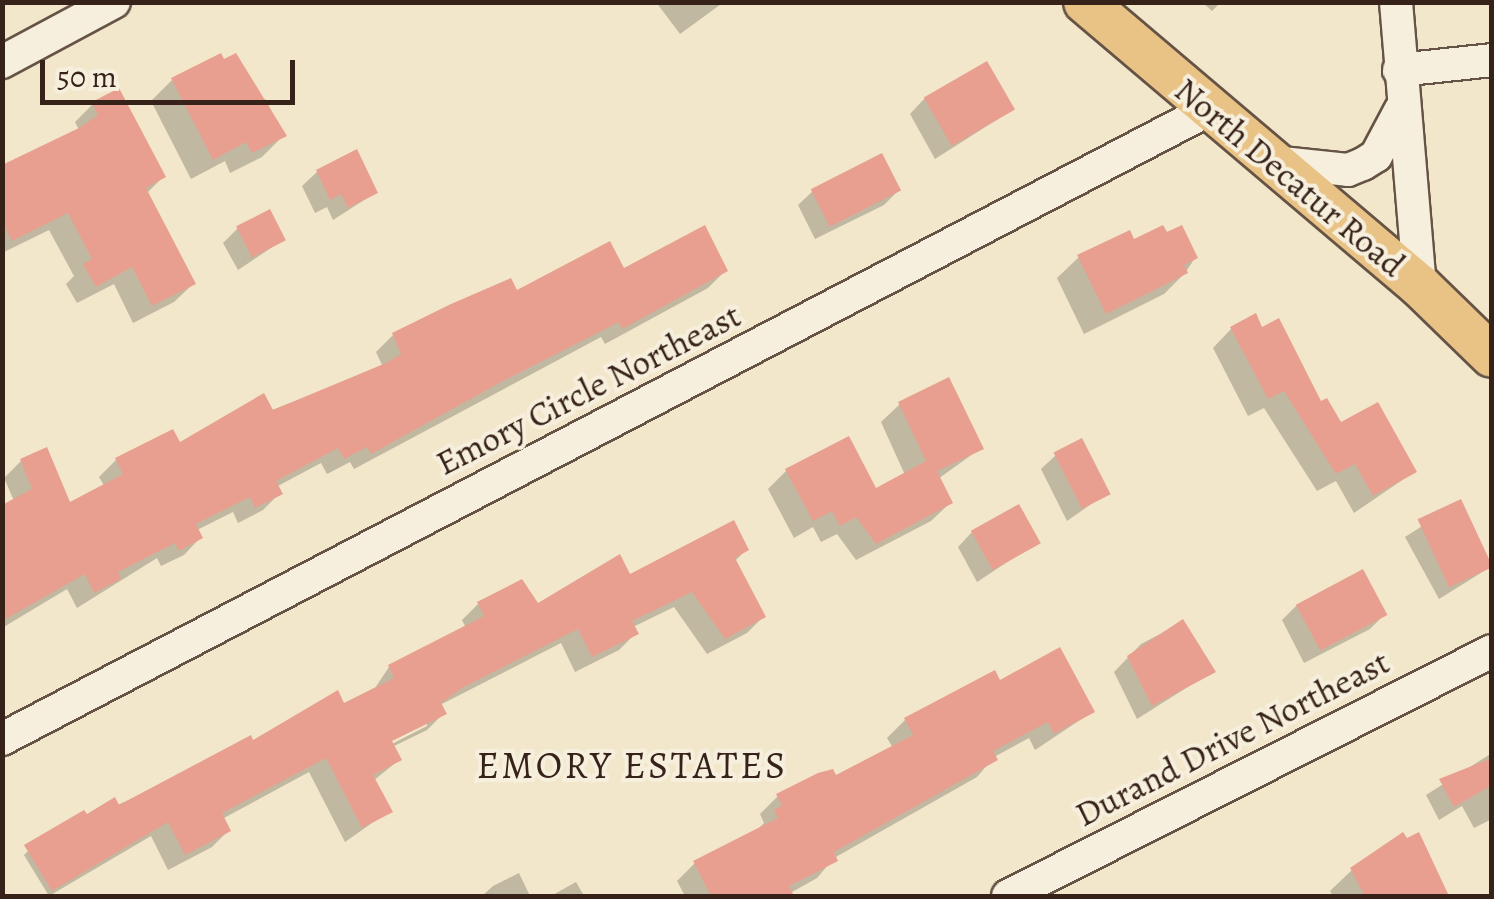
<!DOCTYPE html>
<html>
<head>
<meta charset="utf-8">
<style>
	body { margin:0 }
	#map { position:relative; width:1494px; height:899px; overflow:hidden; background:#f2e6cb; font-family:Alegreya,serif }
	div>[style] { position:absolute }
	.shadow>* { inset:0; background:#0003 }
	.building>* { inset:0; background:#e89f8f; transform-origin:0 0 }
	.roads { filter:drop-shadow(2px 0 #655345) drop-shadow(-2px 0 #655345) drop-shadow(0 2px #655345) drop-shadow(0 -2px #655345) }
	.minor>* { height:32px; margin:-16px; padding:0 16px; transform-origin:16px; border-radius:16px; background:#f7efdd }
	.major>* { height:42px; margin:-21px; padding:0 21px; transform-origin:21px; border-radius:21px; background:#e9c386 }
	span { translate:-50% -50%; white-space:nowrap; text-align:center; line-height:1.15; -webkit-text-stroke:8px #f7efdd; paint-order:stroke }
	.street-label { font-size:35px; color:#362218 }
	.neighbourhood-label { font-size:38px; color:#362218; letter-spacing:2.5px }
	.frame { position:absolute; inset:0; border:5px solid #362218; pointer-events:none }
	.scale { position:absolute; left:40px; top:60px; width:255px; height:45px; box-sizing:border-box; border:5px solid #362218; border-top:0; padding-left:12px; font-size:30px; line-height:35px; white-space:nowrap; color:#362218; -webkit-text-stroke:8px #f7efdd; paint-order:stroke }
</style>
</head>
<body>
<div id="map">
	<div class="shadow">
		<div style="clip-path:polygon(656px 2px,724px 2px,680px 34px)"></div>
		<div style="clip-path:polygon(1202px 2px,1221px 2px,1212px 11px)"></div>
		<div style="clip-path:polygon(172px 80px,265px 99px,284px 135px,262px 157px,230px 173px,225px 161px,191px 179px,151px 101px)"></div>
		<div style="clip-path:polygon(924px 99px,1012px 110px,935px 159px,910px 114px)"></div>
		<div style="clip-path:polygon(93px 104px,163px 177px,146px 194px,193px 284px,174px 302px,133px 323px,114px 284px,77px 303px,66px 284px,74px 276px,49px 230px,2px 253px,2px 168px,79px 130px,75px 122px)"></div>
		<div style="clip-path:polygon(317px 172px,375px 193px,333px 220px,327px 207px,315px 213px,302px 186px)"></div>
		<div style="clip-path:polygon(813px 191px,898px 191px,884px 205px,815px 239px,798px 205px)"></div>
		<div style="clip-path:polygon(238px 228px,283px 240px,238px 270px,223px 243px)"></div>
		<div style="clip-path:polygon(1181px 228px,1195px 258px,1185px 273px,1164px 294px,1084px 334px,1057px 278px,1079px 257px)"></div>
		<div style="clip-path:polygon(622px 271px,725px 271px,708px 288px,605px 344px,601px 337px,354px 469px,350px 462px,327px 474px,321px 463px,276px 487px,280px 493px,263px 510px,238px 523px,233px 512px,197px 530px,200px 538px,184px 555px,161px 566px,157px 558px,77px 608px,67px 589px,2px 628px,2px 511px,15px 503px,4px 478px,21px 461px,69px 505px,105px 487px,99px 477px,116px 460px,172px 432px,179px 446px,383px 367px,376px 352px,393px 335px,516px 294px)"></div>
		<div style="clip-path:polygon(1231px 329px,1261px 330px,1340px 426px,1414px 472px,1354px 513px,1336px 481px,1317px 491px,1264px 408px,1248px 416px,1213px 348px)"></div>
		<div style="clip-path:polygon(900px 404px,981px 448px,938px 479px,950px 503px,931px 521px,856px 560px,837px 534px,821px 542px,813px 527px,794px 538px,768px 489px,786px 471px,875px 491px,905px 475px,881px 422px)"></div>
		<div style="clip-path:polygon(1056px 455px,1107px 493px,1067px 521px,1041px 469px)"></div>
		<div style="clip-path:polygon(1460px 502px,1492px 566px,1439px 599px,1405px 537px)"></div>
		<div style="clip-path:polygon(972px 532px,1038px 542px,977px 582px,958px 547px)"></div>
		<div style="clip-path:polygon(evenodd,746px 550px,735px 561px,763px 617px,747px 633px,707px 654px,674px 607px,633px 627px,636px 633px,619px 650px,575px 672px,561px 643px,442px 704px,444px 713px,427px 730px,392px 747px,399px 760px,373px 781px,389px 811px,345px 842px,309px 772px,222px 819px,228px 831px,212px 847px,168px 870px,151px 836px,49px 896px,24px 855px,40px 839px,343px 706px,375px 688px,389px 667px,466px 628px,462px 620px,478px 604px,538px 606px,746px 550px,427px 720px,427px 726px,382px 749px,380px 744px,427px 720px)"></div>
		<div style="clip-path:polygon(1297px 605px,1384px 615px,1370px 629px,1304px 663px,1282px 620px)"></div>
		<div style="clip-path:polygon(1183px 622px,1213px 671px,1137px 719px,1114px 672px,1141px 644px)"></div>
		<div style="clip-path:polygon(999px 683px,1092px 712px,1035px 750px,1029px 738px,994px 757px,977px 777px,834px 858px,817px 878px,785px 896px,685px 896px,677px 881px,695px 863px,757px 830px,764px 823px,760px 814px,778px 796px,835px 779px,893px 748px,887px 738px,905px 720px)"></div>
		<div style="clip-path:polygon(1492px 753px,1492px 819px,1474px 828px,1462px 806px,1439px 820px,1426px 795px)"></div>
		<div style="clip-path:polygon(1405px 842px,1443px 890px,1436px 896px,1333px 896px,1330px 891px,1352px 870px)"></div>
		<div style="clip-path:polygon(519px 873px,530px 896px,482px 896px,493px 886px)"></div>
		<div style="clip-path:polygon(576px 882px,584px 896px,551px 896px)"></div>
	</div>
	<div class="building">
		<div style="clip-path:polygon(221px 53px,224px 59px,236px 53px,287px 136px,252px 153px,246px 142px,213px 160px,171px 78px)"></div>
		<div style="left:987px;top:61px;width:56px;height:73px;rotate:60deg"></div>
		<div style="clip-path:polygon(119px 88px,166px 177px,146px 188px,196px 284px,152px 306px,132px 267px,96px 287px,83px 264px,92px 259px,68px 213px,12px 241px,2px 222px,2px 165px,81px 127px,98px 115px,92px 102px)"></div>
		<div style="clip-path:polygon(357px 149px,378px 193px,348px 208px,341px 194px,330px 200px,316px 170px)"></div>
		<div style="left:882px;top:153px;width:42px;height:80px;rotate:63deg"></div>
		<div style="left:270px;top:209px;width:35px;height:38px;rotate:63deg"></div>
		<div style="clip-path:polygon(705px 225px,728px 271px,622px 329px,619px 322px,503px 381px,371px 454px,367px 447px,344px 459px,338px 448px,276px 481px,283px 494px,255px 508px,250px 497px,196px 524px,203px 538px,179px 551px,175px 543px,118px 572px,121px 579px,94px 593px,85px 574px,2px 621px,2px 505px,32px 489px,20px 459px,47px 447px,70px 502px,123px 474px,115px 458px,173px 429px,180px 442px,264px 393px,273px 410px,386px 363px,401px 354px,392px 333px,451px 304px,511px 278px,517px 290px,610px 241px,624px 268px)"></div>
		<div style="clip-path:polygon(1163px 225px,1167px 232px,1182px 225px,1198px 258px,1184px 265px,1188px 273px,1106px 314px,1077px 255px,1130px 230px,1134px 239px)"></div>
		<div style="clip-path:polygon(1256px 313px,1262px 327px,1279px 318px,1321px 401px,1327px 398px,1341px 422px,1378px 402px,1417px 472px,1373px 496px,1355px 464px,1336px 474px,1284px 391px,1268px 399px,1230px 327px)"></div>
		<div style="clip-path:polygon(949px 377px,984px 449px,937px 471px,953px 503px,876px 544px,856px 517px,840px 526px,832px 511px,813px 521px,785px 469px,849px 436px,876px 488px,926px 461px,898px 402px)"></div>
		<div style="left:1082px;top:438px;width:63px;height:32px;rotate:63deg"></div>
		<div style="left:1461px;top:499px;width:75px;height:48px;rotate:65deg"></div>
		<div style="left:1019px;top:504px;width:45px;height:55px;rotate:61deg"></div>
		<div style="clip-path:polygon(734px 520px,749px 550px,735px 558px,766px 617px,725px 639px,692px 592px,632px 621px,639px 634px,592px 657px,578px 629px,462px 688px,441px 703px,447px 714px,392px 741px,402px 760px,373px 775px,393px 812px,362px 828px,326px 758px,222px 813px,231px 831px,185px 855px,168px 822px,52px 891px,24px 845px,84px 810px,87px 814px,115px 797px,119px 805px,251px 735px,253px 740px,338px 690px,344px 703px,394px 678px,388px 665px,484px 616px,477px 602px,522px 579px,538px 603px,620px 554px,630px 574px)"></div>
		<div style="left:1363px;top:569px;width:52px;height:76px;rotate:62deg"></div>
		<div style="clip-path:polygon(1183px 619px,1216px 672px,1152px 706px,1127px 656px)"></div>
		<div style="clip-path:polygon(1060px 647px,1095px 712px,1054px 734px,1048px 722px,993px 751px,998px 760px,834px 852px,838px 861px,789px 886px,794px 896px,711px 896px,693px 861px,778px 818px,774px 810px,782px 805px,776px 794px,818px 773px,833px 769px,836px 775px,913px 735px,904px 718px,995px 670px,1000px 680px)"></div>
		<div style="clip-path:polygon(1492px 758px,1492px 785px,1454px 807px,1439px 779px)"></div>
		<div style="clip-path:polygon(1403px 832px,1407px 838px,1419px 832px,1449px 896px,1365px 896px,1350px 868px)"></div>
	</div>
	<div class="roads">
		<div class="minor">
			<div style="left:1396px;top:2px;width:285px;rotate:85.2deg"></div>
			<div style="left:2px;top:62px;width:127px;rotate:-28.2deg"></div>
			<div style="left:1399px;top:70px;width:94px;rotate:-6.1deg"></div>
			<div style="left:1272px;top:162px;width:76px;rotate:6deg"></div>
			<div style="left:1348px;top:170px;width:16px;rotate:-22deg"></div>
			<div style="left:1363px;top:164px;width:15px;rotate:-32deg"></div>
			<div style="left:1376px;top:156px;width:53px;rotate:-62deg"></div>
			<div style="left:2px;top:739px;width:1362px;rotate:-27.54deg"></div>
			<div style="left:1008px;top:896px;width:542px;rotate:-26.85deg"></div>
		</div>
		<div class="major">
			<div style="left:1085px;top:2px;width:439px;rotate:40.3deg"></div>
			<div style="left:1420px;top:286px;width:100px;rotate:44.2deg"></div>
		</div>
	</div>
	<div class="street-label">
		<span style="left:1290px;top:177px;rotate:40deg">North Decatur Road</span>
		<span style="left:588px;top:389px;rotate:-27deg">Emory Circle Northeast</span>
		<span style="left:1232px;top:738px;rotate:-27deg">Durand Drive Northeast</span>
	</div>
	<div class="neighbourhood-label">
		<span style="left:632px;top:766px">EMORY ESTATES</span>
	</div>
	<div class="frame"></div>
	<div class="scale">50 m</div>
</div>
</body>
</html>
